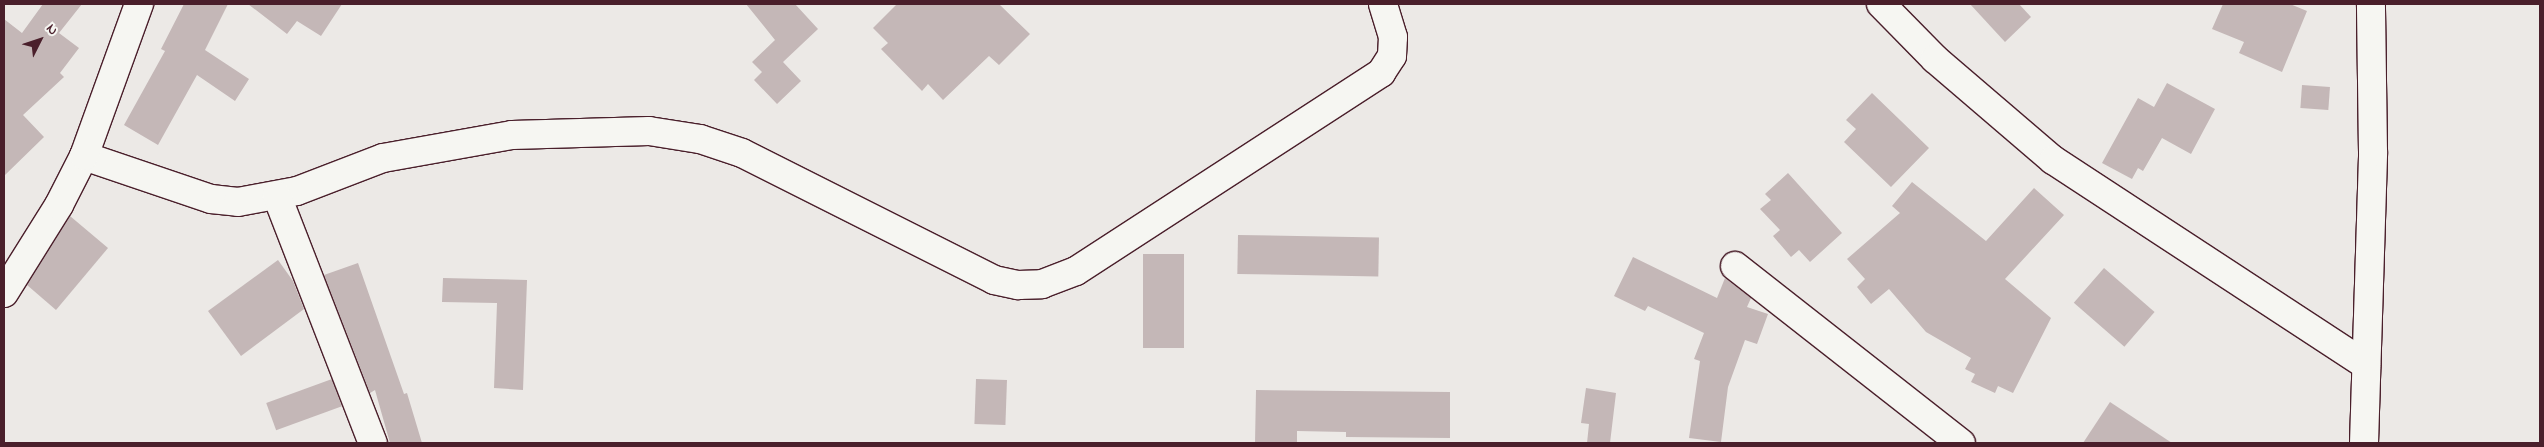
<!DOCTYPE html>
<html>
<head>
<meta charset="utf-8">
<style>
	body { margin:0 }
	#map { position:relative; width:2544px; height:447px; overflow:hidden; background:#ece9e6; font-family:"Indie Flower",sans-serif }
	div>[style] { position:absolute }
	.building>* { inset:0; background:#c4b7b7; transform-origin:0 0 }
	.roads { filter:drop-shadow(1px 0 #4a1f2b) drop-shadow(-1px 0 #4a1f2b) drop-shadow(0 1px #4a1f2b) drop-shadow(0 -1px #4a1f2b) }
	.minor>* { height:28px; margin:-14px; padding:0 14px; transform-origin:14px; border-radius:14px; background:#f6f6f2 }
	span { translate:-50% -50%; white-space:nowrap; text-align:center; line-height:1.15; -webkit-text-stroke:4px #f6f6f2; paint-order:stroke }
	.frame { position:absolute; inset:0; border:5px solid #4a1f2b; pointer-events:none }
	.north { position:absolute; left:15px; top:15px; width:50px; height:50px; -webkit-text-stroke:4px #f6f6f2; paint-order:stroke; rotate:49deg; font-size:14px; font-weight:700; line-height:20px; text-align:center; color:#4a1f2b }
	.north::after { content:''; display:block; margin:auto; width:18px; height:22px; background:#4a1f2b; clip-path:polygon(50% 0,100% 100%,50% 72%,0 100%) }
</style>
</head>
<body>
<div id="map">
	<div class="building">
		<div style="clip-path:polygon(43px 4px,82px 4px,59px 33px,79px 48px,60px 73px,64px 77px,23px 115px,44px 137px,4px 176px,4px 19px,22px 33px)"></div>
		<div style="clip-path:polygon(184px 4px,228px 4px,205px 50px,249px 79px,235px 101px,197px 75px,158px 145px,124px 125px,165px 51px,161px 49px)"></div>
		<div style="clip-path:polygon(248px 4px,342px 4px,321px 36px,297px 21px,287px 34px)"></div>
		<div style="clip-path:polygon(746px 4px,795px 4px,818px 29px,783px 62px,801px 81px,777px 104px,754px 80px,762px 72px,752px 62px,775px 40px)"></div>
		<div style="clip-path:polygon(897px 4px,999px 4px,1030px 34px,999px 65px,989px 56px,943px 100px,928px 84px,922px 91px,881px 49px,888px 43px,873px 28px)"></div>
		<div style="clip-path:polygon(1970px 4px,2019px 4px,2031px 17px,2005px 42px)"></div>
		<div style="clip-path:polygon(2223px 4px,2290px 4px,2307px 11px,2282px 72px,2239px 53px,2244px 42px,2212px 29px)"></div>
		<div style="clip-path:polygon(2167px 83px,2215px 109px,2191px 154px,2162px 138px,2143px 171px,2138px 168px,2132px 179px,2102px 163px,2138px 98px,2154px 107px)"></div>
		<div style="left:2302px;top:85px;width:28px;height:23px;rotate:4deg"></div>
		<div style="clip-path:polygon(1872px 93px,1929px 148px,1891px 187px,1844px 142px,1856px 129px,1846px 120px)"></div>
		<div style="clip-path:polygon(1788px 173px,1842px 233px,1810px 262px,1799px 250px,1791px 257px,1773px 236px,1780px 230px,1760px 209px,1771px 200px,1765px 194px)"></div>
		<div style="clip-path:polygon(1912px 182px,1986px 241px,2034px 188px,2064px 215px,2005px 279px,2051px 318px,2013px 393px,1998px 386px,1995px 393px,1971px 382px,1975px 374px,1965px 369px,1971px 358px,1926px 332px,1889px 289px,1871px 304px,1857px 287px,1865px 279px,1847px 259px,1900px 213px,1892px 206px)"></div>
		<div style="clip-path:polygon(70px 216px,108px 248px,56px 310px,27px 285px)"></div>
		<div style="left:1238px;top:235px;width:141px;height:39px;rotate:1deg"></div>
		<div style="left:1143px;top:254px;width:41px;height:94px"></div>
		<div style="clip-path:polygon(1633px 257px,1717px 298px,1725px 278px,1751px 298px,1747px 307px,1768px 314px,1757px 344px,1745px 340px,1728px 387px,1721px 442px,1689px 438px,1700px 361px,1694px 359px,1704px 333px,1648px 306px,1645px 311px,1614px 296px)"></div>
		<div style="clip-path:polygon(278px 260px,293px 281px,304px 309px,241px 356px,208px 311px)"></div>
		<div style="clip-path:polygon(358px 263px,404px 394px,407px 393px,422px 443px,390px 443px,375px 390px,370px 393px,324px 275px)"></div>
		<div style="left:2104px;top:268px;width:67px;height:46px;rotate:41deg"></div>
		<div style="clip-path:polygon(443px 278px,527px 280px,523px 390px,494px 388px,497px 303px,442px 302px)"></div>
		<div style="left:332px;top:379px;width:29px;height:70px;rotate:70deg"></div>
		<div style="left:976px;top:379px;width:31px;height:45px;rotate:2deg"></div>
		<div style="clip-path:polygon(1586px 388px,1616px 393px,1610px 443px,1587px 443px,1589px 424px,1581px 423px)"></div>
		<div style="clip-path:polygon(1256px 390px,1450px 392px,1450px 438px,1346px 437px,1346px 432px,1297px 431px,1297px 443px,1255px 443px)"></div>
		<div style="clip-path:polygon(2110px 402px,2172px 443px,2083px 443px)"></div>
	</div>
	<div class="roads">
		<div class="minor">
			<div style="left:1881px;top:4px;width:77px;rotate:45.5deg"></div>
			<div style="left:1935px;top:59px;width:155px;rotate:40.6deg"></div>
			<div style="left:2053px;top:160px;width:374px;rotate:33.2deg"></div>
			<div style="left:84px;top:156px;width:134px;rotate:18.7deg"></div>
			<div style="left:211px;top:199px;width:27px;rotate:6deg"></div>
			<div style="left:238px;top:202px;width:60px;rotate:-10.6deg"></div>
			<div style="left:297px;top:191px;width:92px;rotate:-21deg"></div>
			<div style="left:383px;top:158px;width:131px;rotate:-10.1deg"></div>
			<div style="left:512px;top:135px;width:137px;rotate:-1.7deg"></div>
			<div style="left:649px;top:131px;width:52px;rotate:8.9deg"></div>
			<div style="left:700px;top:139px;width:44px;rotate:18.4deg"></div>
			<div style="left:742px;top:153px;width:282px;rotate:26.7deg"></div>
			<div style="left:994px;top:280px;width:25px;rotate:12deg"></div>
			<div style="left:1018px;top:285px;width:24px;rotate:-2deg"></div>
			<div style="left:1042px;top:284px;width:36px;rotate:-21deg"></div>
			<div style="left:1076px;top:271px;width:364px;rotate:-33deg"></div>
			<div style="left:1381px;top:73px;width:20px;rotate:-57deg"></div>
			<div style="left:1392px;top:56px;width:19px;rotate:-87deg"></div>
			<div style="left:1393px;top:37px;width:34px;rotate:-107deg"></div>
			<div style="left:277px;top:196px;width:265px;rotate:68.8deg"></div>
			<div style="left:1735px;top:266px;width:287px;rotate:38.1deg"></div>
			<div style="left:4px;top:293px;width:104px;rotate:-58deg"></div>
			<div style="left:59px;top:205px;width:55px;rotate:-63deg"></div>
			<div style="left:84px;top:156px;width:162px;rotate:-70.1deg"></div>
			<div style="left:2364px;top:443px;width:291px;rotate:-88.2deg"></div>
			<div style="left:2373px;top:152px;width:148px;rotate:-90.8deg"></div>
		</div>
	</div>
	<div class="frame"></div>
	<div class="north">N</div>
</div>
</body>
</html>
